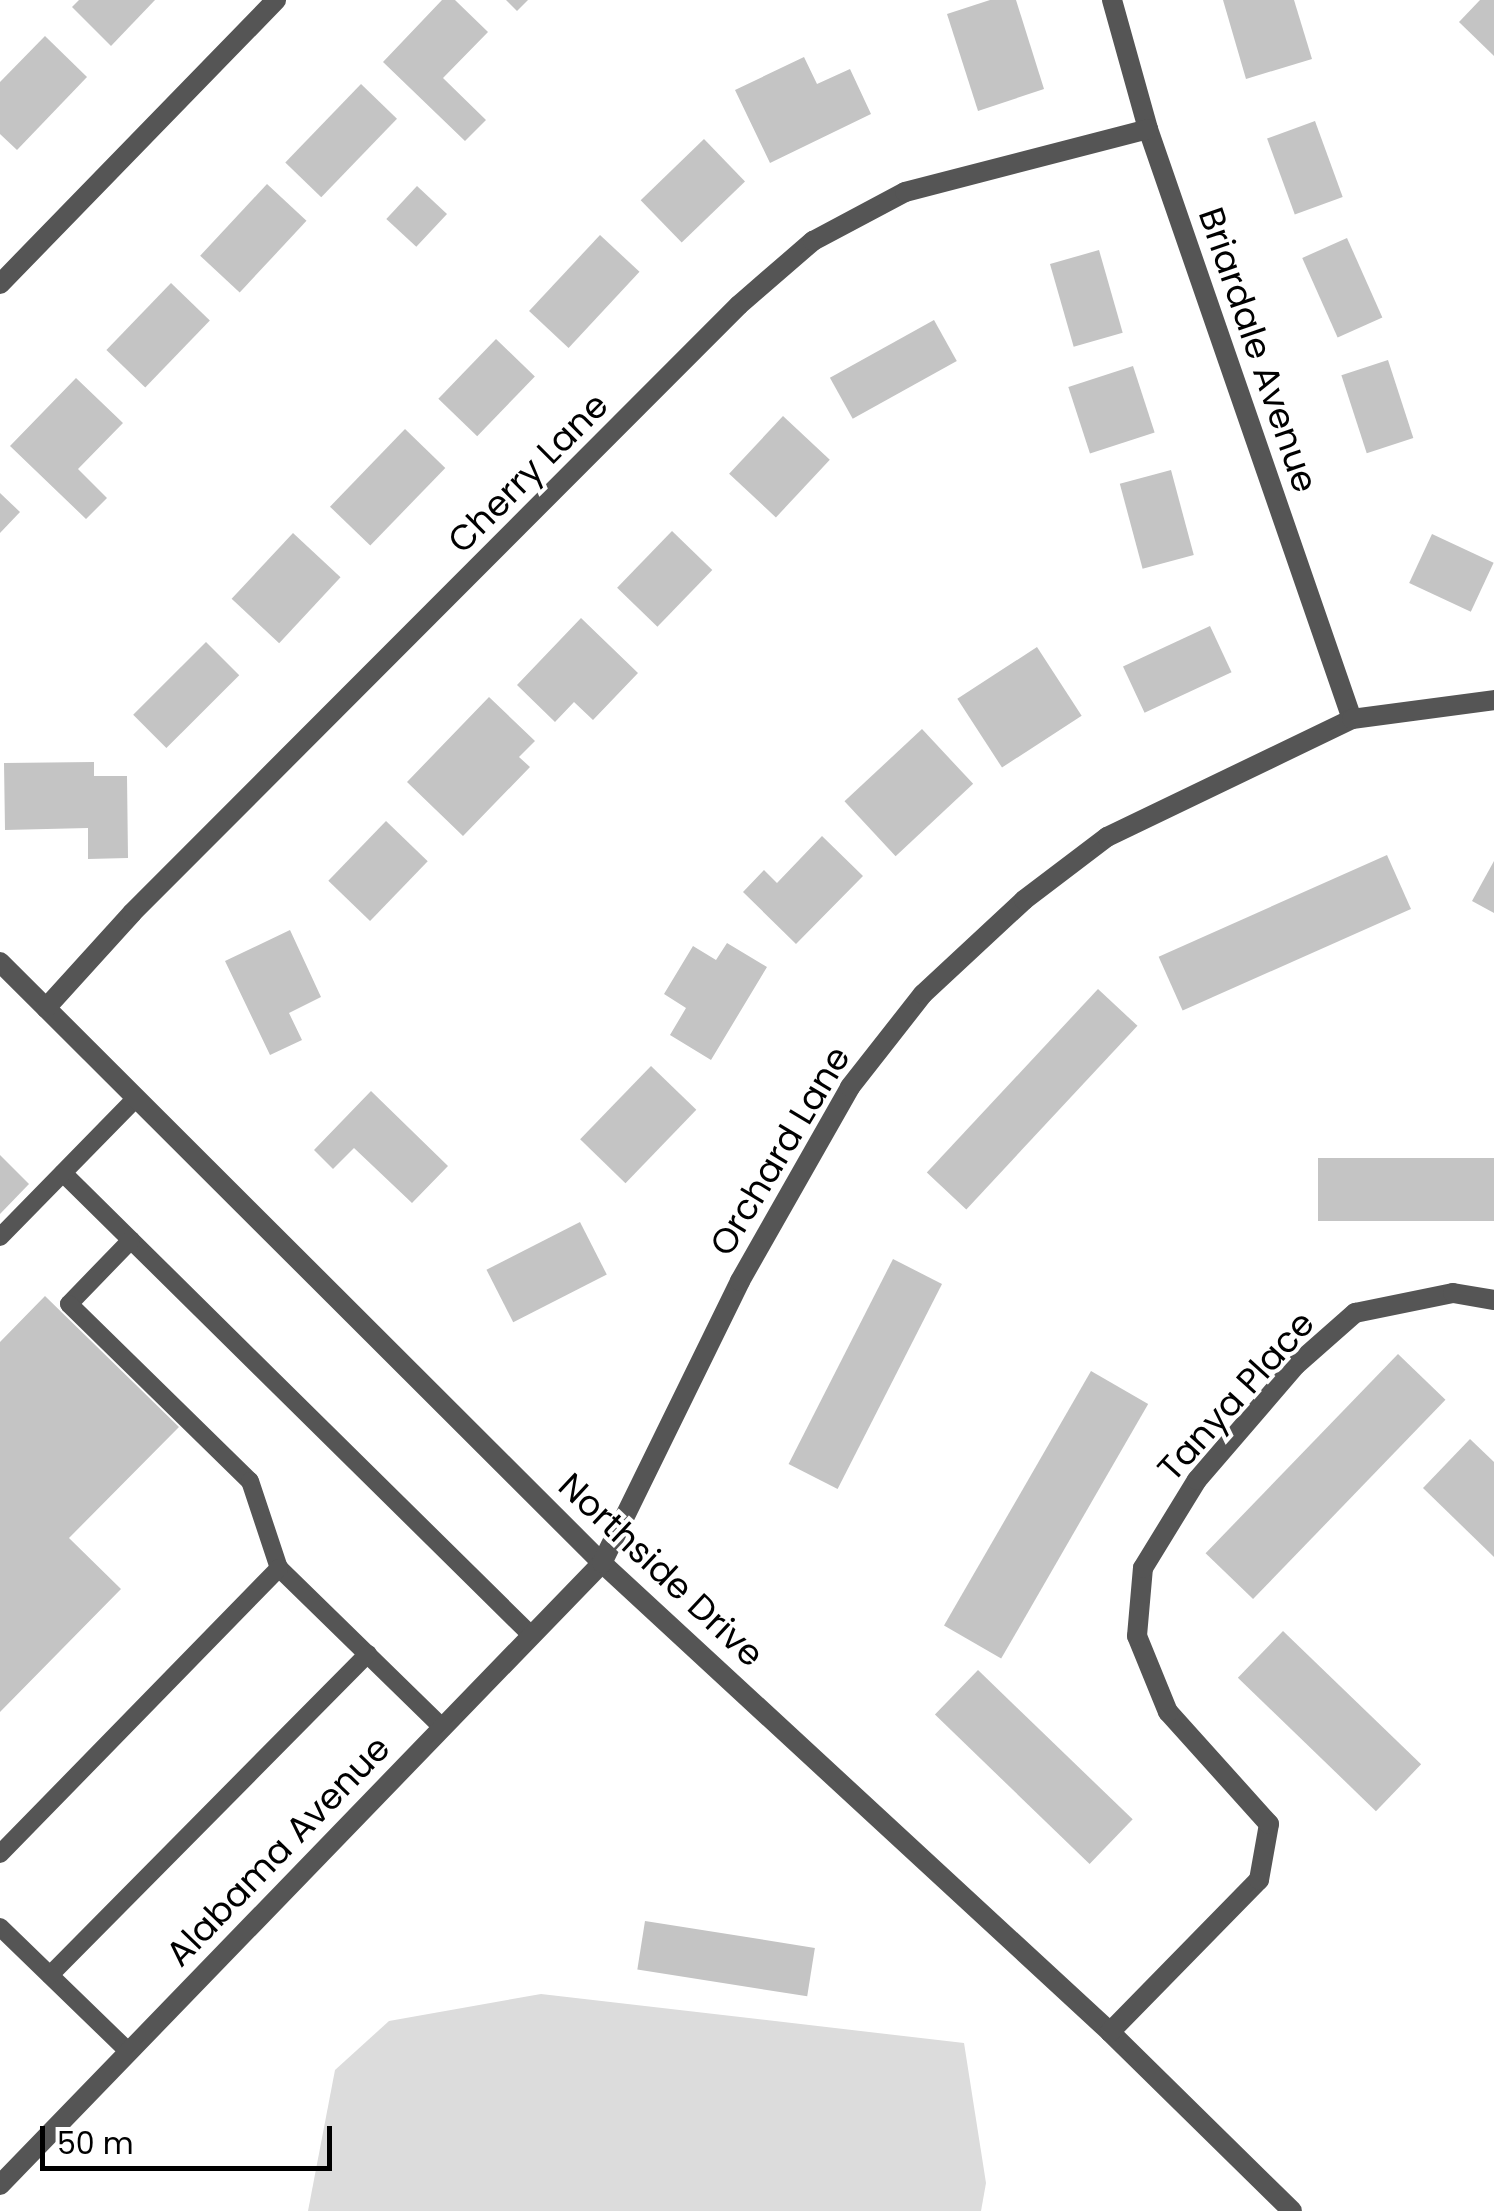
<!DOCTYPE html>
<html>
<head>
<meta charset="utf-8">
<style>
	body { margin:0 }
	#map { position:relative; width:1494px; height:2211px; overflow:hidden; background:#fff; font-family:Poppins,sans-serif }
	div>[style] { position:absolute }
	.green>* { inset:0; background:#dcdcdc }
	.building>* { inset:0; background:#c4c4c4; transform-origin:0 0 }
	.service>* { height:18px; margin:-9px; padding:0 9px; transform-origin:9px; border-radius:9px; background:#555 }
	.minor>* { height:20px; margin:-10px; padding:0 10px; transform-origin:10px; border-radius:10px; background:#555 }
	span { translate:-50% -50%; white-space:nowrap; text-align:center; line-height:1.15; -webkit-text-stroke:8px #fff; paint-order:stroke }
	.street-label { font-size:35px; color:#000 }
	.scale { position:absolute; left:40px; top:2126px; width:292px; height:45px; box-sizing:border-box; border:5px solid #000; border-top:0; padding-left:12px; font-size:30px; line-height:35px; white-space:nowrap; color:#000; -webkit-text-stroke:8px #fff; paint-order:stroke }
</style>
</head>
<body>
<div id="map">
	<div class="green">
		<div style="clip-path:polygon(541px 1994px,964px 2043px,986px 2183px,981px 2211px,308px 2211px,335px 2070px,389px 2021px)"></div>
	</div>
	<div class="building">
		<div style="clip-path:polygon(79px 0,155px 0,111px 46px,72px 7px)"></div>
		<div style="clip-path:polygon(442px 0,455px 0,488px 32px,443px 78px,486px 120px,465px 141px,383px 62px)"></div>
		<div style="clip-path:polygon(506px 0,528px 0,517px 11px)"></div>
		<div style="clip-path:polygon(990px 0,1016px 0,1044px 89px,978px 111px,947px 14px)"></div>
		<div style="clip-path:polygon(1223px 0,1294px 0,1312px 59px,1246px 79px)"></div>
		<div style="clip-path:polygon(1480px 0,1494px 0,1494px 56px,1459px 22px)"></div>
		<div style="clip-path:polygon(45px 36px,87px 77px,17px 150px,0 134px,0 82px)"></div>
		<div style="clip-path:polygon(804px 57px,817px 84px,850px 69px,871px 114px,770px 163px,735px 90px)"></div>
		<div style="left:361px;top:84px;width:50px;height:109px;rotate:44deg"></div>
		<div style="left:1315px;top:121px;width:81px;height:51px;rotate:70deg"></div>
		<div style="left:704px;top:139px;width:59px;height:88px;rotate:46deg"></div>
		<div style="left:267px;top:184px;width:54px;height:98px;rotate:43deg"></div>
		<div style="left:417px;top:186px;width:41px;height:45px;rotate:43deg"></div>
		<div style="left:600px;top:235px;width:54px;height:104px;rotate:43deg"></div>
		<div style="left:1347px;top:238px;width:87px;height:49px;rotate:66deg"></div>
		<div style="left:1099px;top:250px;width:86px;height:51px;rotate:74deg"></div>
		<div style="left:171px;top:283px;width:54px;height:93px;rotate:44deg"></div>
		<div style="left:934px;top:320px;width:47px;height:119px;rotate:61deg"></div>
		<div style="left:496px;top:339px;width:54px;height:83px;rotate:44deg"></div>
		<div style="left:1388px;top:360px;width:82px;height:49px;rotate:72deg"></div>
		<div style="left:1133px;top:366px;width:70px;height:68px;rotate:72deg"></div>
		<div style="clip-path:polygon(76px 378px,123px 423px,78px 469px,107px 498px,86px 519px,10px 446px)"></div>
		<div style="left:783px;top:416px;width:64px;height:79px;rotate:43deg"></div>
		<div style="left:405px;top:429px;width:56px;height:108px;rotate:44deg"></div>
		<div style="left:1171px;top:470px;width:88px;height:53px;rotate:75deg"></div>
		<div style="clip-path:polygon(0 493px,20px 512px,0 533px)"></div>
		<div style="left:672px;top:531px;width:56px;height:79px;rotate:44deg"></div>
		<div style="left:293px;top:533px;width:65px;height:90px;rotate:43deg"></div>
		<div style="left:1432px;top:534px;width:68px;height:54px;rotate:25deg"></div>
		<div style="clip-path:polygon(581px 618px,638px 673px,593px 720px,574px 702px,555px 722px,517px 685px)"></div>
		<div style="left:1210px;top:626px;width:51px;height:96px;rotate:65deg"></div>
		<div style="left:206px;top:642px;width:47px;height:103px;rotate:45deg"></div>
		<div style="left:1037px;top:647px;width:82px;height:95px;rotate:57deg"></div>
		<div style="clip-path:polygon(489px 697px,535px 741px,519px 757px,530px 767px,463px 836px,407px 782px)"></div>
		<div style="left:922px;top:729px;width:75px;height:106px;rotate:47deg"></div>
		<div style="clip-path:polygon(94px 762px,94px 776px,127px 776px,128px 858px,88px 859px,88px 828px,5px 830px,4px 763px)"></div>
		<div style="left:386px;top:821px;width:58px;height:83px;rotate:44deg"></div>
		<div style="clip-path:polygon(822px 836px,863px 876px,796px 944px,743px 892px,764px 870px,777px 883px)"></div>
		<div style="left:1387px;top:855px;width:59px;height:250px;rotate:66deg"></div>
		<div style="clip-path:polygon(1494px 861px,1494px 913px,1472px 901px)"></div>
		<div style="clip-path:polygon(290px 930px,321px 997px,289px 1013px,302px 1040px,270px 1055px,225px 961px)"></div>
		<div style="clip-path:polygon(727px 943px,767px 967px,711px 1060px,670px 1035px,686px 1008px,664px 994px,693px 946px,716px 960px)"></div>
		<div style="left:1098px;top:989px;width:54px;height:251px;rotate:43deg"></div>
		<div style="left:651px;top:1066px;width:63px;height:102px;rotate:44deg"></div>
		<div style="clip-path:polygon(371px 1091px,448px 1166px,412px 1203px,354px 1148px,333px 1169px,314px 1150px)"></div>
		<div style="clip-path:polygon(0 1155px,29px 1184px,0 1214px)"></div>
		<div style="left:1494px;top:1158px;width:63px;height:176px;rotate:90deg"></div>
		<div style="left:580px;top:1222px;width:59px;height:105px;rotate:63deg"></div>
		<div style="left:893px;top:1259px;width:55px;height:230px;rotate:27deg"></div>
		<div style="clip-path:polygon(45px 1296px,179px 1427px,69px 1538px,121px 1589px,0 1712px,0 1342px)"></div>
		<div style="left:1398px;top:1354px;width:66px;height:277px;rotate:44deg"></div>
		<div style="left:1091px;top:1371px;width:66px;height:294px;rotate:30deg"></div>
		<div style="clip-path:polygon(1470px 1439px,1494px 1462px,1494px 1557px,1423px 1488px)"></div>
		<div style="left:1283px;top:1631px;width:192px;height:65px;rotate:44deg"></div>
		<div style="left:978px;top:1670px;width:215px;height:62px;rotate:44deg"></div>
		<div style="left:645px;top:1921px;width:172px;height:49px;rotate:9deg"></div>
	</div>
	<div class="service">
		<div style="left:63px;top:1173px;width:659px;rotate:44.63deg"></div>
		<div style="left:0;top:1237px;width:194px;rotate:-45.6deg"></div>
		<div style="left:131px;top:1240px;width:89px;rotate:134.1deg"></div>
		<div style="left:69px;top:1304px;width:253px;rotate:44.4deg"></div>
		<div style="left:250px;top:1481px;width:92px;rotate:71.6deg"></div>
		<div style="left:279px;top:1568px;width:229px;rotate:44.3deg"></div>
		<div style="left:0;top:1854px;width:400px;rotate:-45.7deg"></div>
		<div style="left:0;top:1927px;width:180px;rotate:44.1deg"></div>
		<div style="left:50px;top:1975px;width:452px;rotate:-45.3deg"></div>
	</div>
	<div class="minor">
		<div style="left:1112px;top:0;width:134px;rotate:74.4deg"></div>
		<div style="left:1148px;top:129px;width:624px;rotate:70.93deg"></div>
		<div style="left:0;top:284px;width:396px;rotate:-45.8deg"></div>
		<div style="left:0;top:962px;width:851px;rotate:44.95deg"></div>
		<div style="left:602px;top:1563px;width:691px;rotate:42.71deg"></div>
		<div style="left:1110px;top:2032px;width:255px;rotate:44.5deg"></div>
		<div style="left:46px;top:1008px;width:128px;rotate:-47.8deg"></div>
		<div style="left:132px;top:913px;width:859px;rotate:-45.05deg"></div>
		<div style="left:739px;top:305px;width:98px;rotate:-40.9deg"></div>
		<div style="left:813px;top:241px;width:104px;rotate:-28deg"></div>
		<div style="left:905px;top:192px;width:251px;rotate:-14.5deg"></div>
		<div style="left:1110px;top:2032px;width:213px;rotate:-45.6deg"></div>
		<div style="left:1259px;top:1880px;width:57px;rotate:-79.9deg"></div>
		<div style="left:1269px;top:1824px;width:151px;rotate:-132deg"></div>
		<div style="left:1168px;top:1712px;width:82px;rotate:-112.2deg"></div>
		<div style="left:1137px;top:1636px;width:68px;rotate:-85deg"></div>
		<div style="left:1143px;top:1568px;width:103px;rotate:-58.5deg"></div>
		<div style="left:1197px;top:1480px;width:152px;rotate:-49.3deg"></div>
		<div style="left:1296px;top:1365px;width:79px;rotate:-41.4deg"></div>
		<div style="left:1355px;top:1313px;width:100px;rotate:-11.5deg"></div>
		<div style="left:1453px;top:1293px;width:42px;rotate:9.7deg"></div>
		<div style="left:0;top:2185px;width:866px;rotate:-45.94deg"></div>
		<div style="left:602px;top:1563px;width:314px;rotate:-63.9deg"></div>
		<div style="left:740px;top:1281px;width:223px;rotate:-60.4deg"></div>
		<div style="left:850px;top:1087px;width:118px;rotate:-51.9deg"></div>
		<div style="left:923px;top:994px;width:138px;rotate:-42.9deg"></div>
		<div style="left:1024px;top:900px;width:104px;rotate:-37.2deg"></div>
		<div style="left:1107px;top:837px;width:272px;rotate:-25.7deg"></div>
		<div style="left:1352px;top:719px;width:143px;rotate:-7.6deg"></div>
	</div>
	<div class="street-label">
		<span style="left:1258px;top:350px;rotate:71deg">Briardale Avenue</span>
		<span style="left:528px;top:473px;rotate:-45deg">Cherry Lane</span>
		<span style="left:780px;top:1151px;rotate:-59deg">Orchard Lane</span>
		<span style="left:1236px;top:1396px;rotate:-48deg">Tanya Place</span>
		<span style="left:661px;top:1570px;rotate:43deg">Northside Drive</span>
		<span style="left:278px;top:1851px;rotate:-46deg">Alabama Avenue</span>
	</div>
	<div class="scale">50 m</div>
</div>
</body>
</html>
